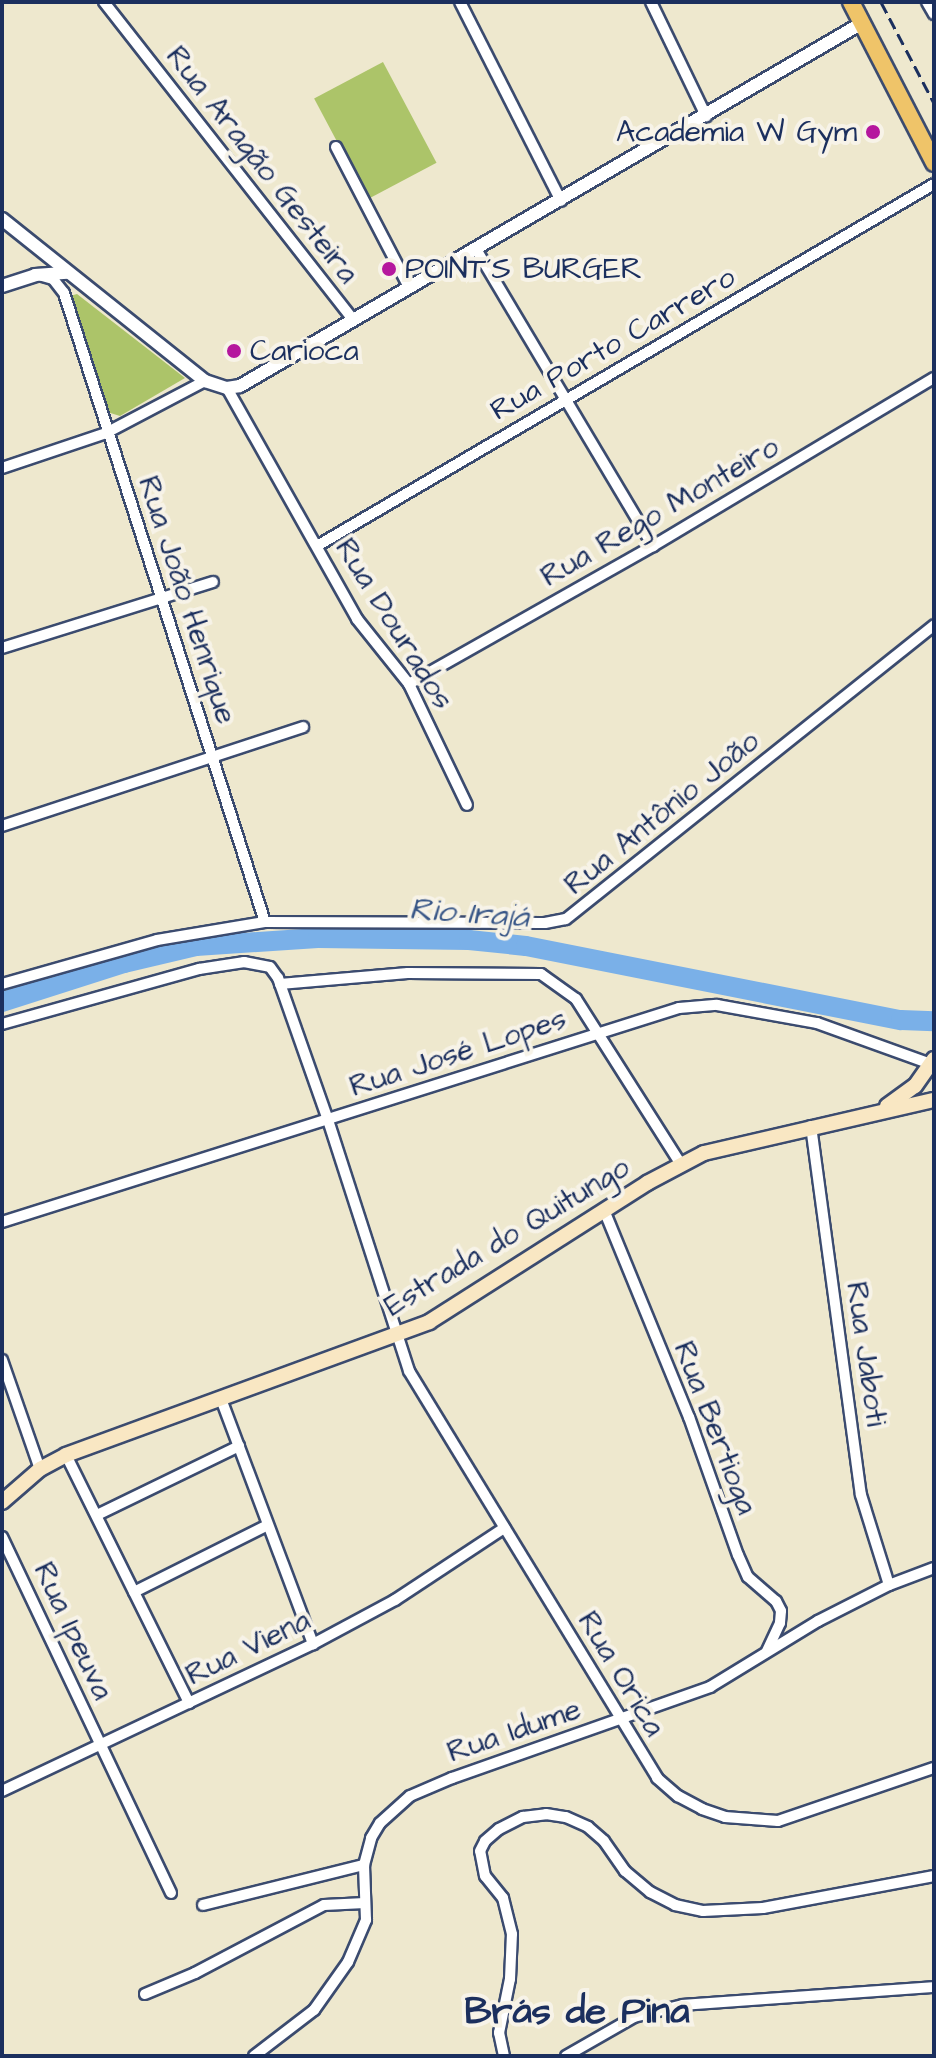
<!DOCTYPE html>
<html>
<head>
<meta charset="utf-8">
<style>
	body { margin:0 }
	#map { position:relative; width:936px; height:2058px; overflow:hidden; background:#eee8ce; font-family:"Architects Daughter",sans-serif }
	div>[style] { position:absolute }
	.green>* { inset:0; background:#acc469; transform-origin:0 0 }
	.river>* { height:20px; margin:-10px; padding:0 10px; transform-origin:10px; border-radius:10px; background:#7ab0e8 }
	.roads { filter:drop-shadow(2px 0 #3b4b6f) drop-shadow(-2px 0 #3b4b6f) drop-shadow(0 2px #3b4b6f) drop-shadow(0 -2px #3b4b6f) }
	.minor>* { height:10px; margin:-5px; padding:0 5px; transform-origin:5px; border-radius:5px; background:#fff }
	.tertiary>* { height:12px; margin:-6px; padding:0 6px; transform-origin:6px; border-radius:6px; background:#fff }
	.secondary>* { height:14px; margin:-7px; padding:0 7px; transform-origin:7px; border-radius:7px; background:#f9e7c3 }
	.primary>* { height:16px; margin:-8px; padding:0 8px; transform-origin:8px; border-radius:8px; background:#efc469 }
	.rail>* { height:3px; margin-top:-1.5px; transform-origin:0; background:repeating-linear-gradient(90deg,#1b2f5e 0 12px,transparent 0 18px) }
	.dots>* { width:22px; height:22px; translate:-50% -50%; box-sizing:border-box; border:4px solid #f7f3e8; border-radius:50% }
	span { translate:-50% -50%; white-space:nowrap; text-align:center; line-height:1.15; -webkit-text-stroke:8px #f7f3e8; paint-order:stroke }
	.poi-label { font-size:30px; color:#1b2f5e }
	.right { translate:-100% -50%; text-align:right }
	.left { translate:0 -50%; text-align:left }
	.street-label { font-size:30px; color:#1b2f5e }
	.water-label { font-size:32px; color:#385687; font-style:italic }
	.district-label { font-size:38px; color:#1b2f5e; font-weight:700 }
	.frame { position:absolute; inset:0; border:4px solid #1b2f5e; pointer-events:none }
</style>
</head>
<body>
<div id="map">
	<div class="green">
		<div style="left:383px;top:62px;width:114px;height:78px;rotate:62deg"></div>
		<div style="clip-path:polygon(77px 294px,185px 378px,120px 416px,104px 411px,70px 296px)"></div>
	</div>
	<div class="river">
		<div style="left:2px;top:1002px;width:128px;rotate:-17.7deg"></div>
		<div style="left:124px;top:963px;width:74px;rotate:-13.3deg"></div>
		<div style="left:196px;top:946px;width:122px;rotate:-3.8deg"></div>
		<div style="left:318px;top:938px;width:151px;rotate:0.8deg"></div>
		<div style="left:469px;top:940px;width:57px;rotate:6deg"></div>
		<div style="left:526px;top:946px;width:382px;rotate:11.2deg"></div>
		<div style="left:901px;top:1020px;width:33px;rotate:2deg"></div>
	</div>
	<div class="roads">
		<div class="minor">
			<div style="left:104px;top:2px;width:404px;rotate:51.9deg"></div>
			<div style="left:460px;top:2px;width:223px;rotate:63.1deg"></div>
			<div style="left:651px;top:2px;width:127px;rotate:64.2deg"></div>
			<div style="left:927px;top:2px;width:14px;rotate:60deg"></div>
			<div style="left:336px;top:147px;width:158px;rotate:62.5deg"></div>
			<div style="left:476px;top:249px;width:346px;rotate:59.2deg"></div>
			<div style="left:42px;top:276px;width:11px;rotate:15deg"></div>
			<div style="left:53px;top:279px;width:18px;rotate:52deg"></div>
			<div style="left:64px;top:293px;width:660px;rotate:72.28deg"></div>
			<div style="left:227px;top:388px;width:265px;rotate:60.6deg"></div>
			<div style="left:357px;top:619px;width:83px;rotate:51.3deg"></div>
			<div style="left:409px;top:684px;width:134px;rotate:64.4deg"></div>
			<div style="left:2px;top:468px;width:110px;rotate:-18.6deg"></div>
			<div style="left:106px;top:433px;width:112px;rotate:-27.7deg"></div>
			<div style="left:317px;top:546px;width:715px;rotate:-30.4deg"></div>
			<div style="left:2px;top:648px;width:221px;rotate:-17.4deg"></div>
			<div style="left:409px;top:684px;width:280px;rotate:-29.5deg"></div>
			<div style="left:653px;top:546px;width:327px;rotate:-30.9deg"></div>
			<div style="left:2px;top:826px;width:317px;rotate:-18.2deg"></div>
			<div style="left:2px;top:984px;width:161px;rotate:-15.8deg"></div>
			<div style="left:157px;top:940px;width:109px;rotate:-9.5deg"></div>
			<div style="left:265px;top:922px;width:280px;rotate:0.2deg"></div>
			<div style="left:545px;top:923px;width:21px;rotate:-11deg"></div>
			<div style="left:566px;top:919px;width:471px;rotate:-38.6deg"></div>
			<div style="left:280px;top:984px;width:128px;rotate:-4.9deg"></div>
			<div style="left:408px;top:973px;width:133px;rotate:0.4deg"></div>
			<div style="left:541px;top:974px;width:43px;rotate:35.5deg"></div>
			<div style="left:576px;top:999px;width:194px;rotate:57.6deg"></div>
			<div style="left:2px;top:1024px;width:205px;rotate:-15.6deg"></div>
			<div style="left:199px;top:969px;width:46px;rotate:-8.8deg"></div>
			<div style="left:244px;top:962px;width:26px;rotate:11deg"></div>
			<div style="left:270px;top:967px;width:14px;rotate:54deg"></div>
			<div style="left:278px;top:978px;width:151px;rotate:70.6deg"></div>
			<div style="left:328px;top:1120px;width:264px;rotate:72.1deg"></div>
			<div style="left:409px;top:1371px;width:477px;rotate:58.6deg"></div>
			<div style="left:657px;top:1778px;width:28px;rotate:41deg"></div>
			<div style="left:678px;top:1796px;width:27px;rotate:28deg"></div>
			<div style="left:702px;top:1809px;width:24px;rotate:19deg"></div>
			<div style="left:725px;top:1817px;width:53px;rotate:4.3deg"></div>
			<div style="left:778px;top:1821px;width:165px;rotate:-18.8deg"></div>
			<div style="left:811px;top:1126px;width:372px;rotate:82.3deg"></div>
			<div style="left:861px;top:1495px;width:94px;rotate:72.7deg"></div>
			<div style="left:604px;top:1210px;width:224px;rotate:67.7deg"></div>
			<div style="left:689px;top:1417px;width:146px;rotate:70.5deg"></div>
			<div style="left:738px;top:1555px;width:24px;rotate:66deg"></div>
			<div style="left:748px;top:1577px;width:37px;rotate:41deg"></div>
			<div style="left:776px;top:1601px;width:11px;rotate:63deg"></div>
			<div style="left:781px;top:1611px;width:12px;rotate:95deg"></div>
			<div style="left:780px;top:1623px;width:31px;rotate:115deg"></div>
			<div style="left:2px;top:1222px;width:710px;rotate:-17.54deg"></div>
			<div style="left:679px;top:1008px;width:38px;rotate:-5deg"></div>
			<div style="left:717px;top:1005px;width:102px;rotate:10.2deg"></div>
			<div style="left:817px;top:1023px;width:121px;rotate:19.8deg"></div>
			<div style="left:2px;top:1360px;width:115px;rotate:70.8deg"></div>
			<div style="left:221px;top:1399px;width:262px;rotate:69.4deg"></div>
			<div style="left:66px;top:1455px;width:277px;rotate:63.6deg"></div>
			<div style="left:97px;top:1515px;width:158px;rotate:-25.9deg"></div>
			<div style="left:2px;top:1537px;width:394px;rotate:64.6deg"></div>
			<div style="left:134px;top:1592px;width:148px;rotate:-26.6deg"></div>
			<div style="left:2px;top:1791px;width:344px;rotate:-25.3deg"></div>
			<div style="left:313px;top:1644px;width:93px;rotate:-28.2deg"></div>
			<div style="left:395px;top:1600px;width:131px;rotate:-33.4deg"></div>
			<div style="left:203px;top:1905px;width:166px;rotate:-14deg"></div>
			<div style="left:145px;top:1994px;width:54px;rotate:-22.8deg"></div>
			<div style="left:195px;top:1973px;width:146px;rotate:-27.8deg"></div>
			<div style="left:324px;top:1905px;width:41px;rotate:-2.8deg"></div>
			<div style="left:254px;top:2056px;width:76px;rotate:-37.5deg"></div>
			<div style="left:314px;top:2010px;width:59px;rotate:-54.7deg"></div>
			<div style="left:348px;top:1962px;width:46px;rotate:-66.8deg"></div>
			<div style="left:366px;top:1920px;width:55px;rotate:-92.1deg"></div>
			<div style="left:364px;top:1865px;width:28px;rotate:-75deg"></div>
			<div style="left:371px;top:1838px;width:17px;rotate:-59deg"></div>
			<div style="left:380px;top:1823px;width:40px;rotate:-42deg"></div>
			<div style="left:410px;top:1796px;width:46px;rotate:-23.2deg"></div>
			<div style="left:452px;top:1778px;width:274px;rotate:-19.4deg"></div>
			<div style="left:710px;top:1687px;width:127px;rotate:-31.4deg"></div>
			<div style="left:818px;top:1621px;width:80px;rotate:-26.9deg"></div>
			<div style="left:889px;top:1585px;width:48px;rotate:-20.7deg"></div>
			<div style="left:504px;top:2056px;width:24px;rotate:-102deg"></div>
			<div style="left:499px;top:2033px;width:55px;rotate:-78.5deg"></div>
			<div style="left:510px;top:1979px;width:45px;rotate:-87.5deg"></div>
			<div style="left:512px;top:1934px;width:37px;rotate:-104deg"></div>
			<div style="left:503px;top:1898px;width:28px;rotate:-129deg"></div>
			<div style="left:485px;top:1876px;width:25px;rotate:-101deg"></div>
			<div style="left:480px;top:1851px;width:11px;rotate:-63deg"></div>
			<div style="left:485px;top:1841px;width:18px;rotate:-41deg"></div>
			<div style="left:499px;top:1829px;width:27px;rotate:-27deg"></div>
			<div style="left:523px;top:1817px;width:23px;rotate:-7deg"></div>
			<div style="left:546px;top:1814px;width:20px;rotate:9deg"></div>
			<div style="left:566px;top:1817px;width:24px;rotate:24deg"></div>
			<div style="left:588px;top:1827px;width:21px;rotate:41deg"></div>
			<div style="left:604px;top:1841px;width:37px;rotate:55deg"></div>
			<div style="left:625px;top:1871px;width:33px;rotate:40deg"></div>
			<div style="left:650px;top:1892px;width:28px;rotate:27deg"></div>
			<div style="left:675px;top:1905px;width:29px;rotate:12deg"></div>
			<div style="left:703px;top:1911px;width:60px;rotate:-2.9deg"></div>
			<div style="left:763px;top:1908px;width:174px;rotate:-10.6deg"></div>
			<div style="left:566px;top:2056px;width:78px;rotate:-29.8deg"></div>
			<div style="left:634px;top:2017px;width:50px;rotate:-13.8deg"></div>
			<div style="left:683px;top:2005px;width:252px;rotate:-4.1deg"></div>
		</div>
		<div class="tertiary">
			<div style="left:2px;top:219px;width:260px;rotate:38.6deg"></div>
			<div style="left:205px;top:381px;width:23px;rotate:18deg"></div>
			<div style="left:227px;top:388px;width:13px;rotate:-9deg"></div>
			<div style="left:240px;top:386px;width:720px;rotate:-30.27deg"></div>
			<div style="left:2px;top:286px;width:35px;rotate:-18deg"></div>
			<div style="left:35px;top:275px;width:32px;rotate:-4deg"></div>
		</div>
		<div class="secondary">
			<div style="left:887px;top:1106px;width:34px;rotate:-36deg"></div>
			<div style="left:915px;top:1086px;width:33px;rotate:-55deg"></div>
			<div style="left:2px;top:1502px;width:50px;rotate:-41deg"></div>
			<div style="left:40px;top:1469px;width:30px;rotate:-28deg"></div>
			<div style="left:66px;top:1455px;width:387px;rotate:-20.1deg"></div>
			<div style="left:429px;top:1322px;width:259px;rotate:-32.5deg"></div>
			<div style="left:647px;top:1183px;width:64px;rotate:-27.8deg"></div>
			<div style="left:704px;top:1153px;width:236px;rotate:-13deg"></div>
		</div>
		<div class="primary">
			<div style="left:851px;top:2px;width:181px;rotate:62.7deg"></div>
		</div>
	</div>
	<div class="rail">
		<div style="left:881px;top:2px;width:114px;rotate:62.3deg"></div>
	</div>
	<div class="dots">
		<div style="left:873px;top:132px;background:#b5179e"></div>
		<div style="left:389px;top:269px;background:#b5179e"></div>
		<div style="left:234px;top:351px;background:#b5179e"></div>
	</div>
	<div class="poi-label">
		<span class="right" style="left:857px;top:132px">Academia W Gym</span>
		<span class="left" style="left:405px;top:269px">POINT´S BURGER</span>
		<span class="left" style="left:250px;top:351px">Carioca</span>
	</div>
	<div class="street-label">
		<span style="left:262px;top:165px;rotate:52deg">Rua Aragão Gesteira</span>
		<span style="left:613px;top:344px;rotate:-30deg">Rua Porto Carrero</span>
		<span style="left:660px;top:512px;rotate:-30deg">Rua Rego Monteiro</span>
		<span style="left:187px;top:600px;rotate:72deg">Rua João Henrique</span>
		<span style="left:394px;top:624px;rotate:58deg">Rua Dourados</span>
		<span style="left:662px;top:813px;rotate:-39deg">Rua Antônio João</span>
		<span style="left:458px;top:1053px;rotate:-18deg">Rua José Lopes</span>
		<span style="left:507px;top:1237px;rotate:-31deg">Estrada do Quitungo</span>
		<span style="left:866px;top:1354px;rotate:82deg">Rua Jaboti</span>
		<span style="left:715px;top:1428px;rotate:69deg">Rua Bertioga</span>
		<span style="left:73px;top:1631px;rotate:65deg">Rua Ipeuva</span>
		<span style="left:248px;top:1648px;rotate:-26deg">Rua Viena</span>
		<span style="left:621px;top:1674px;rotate:59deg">Rua Orica</span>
		<span style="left:514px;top:1731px;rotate:-19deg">Rua Idume</span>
	</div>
	<div class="water-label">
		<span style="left:469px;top:914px;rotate:4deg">Rio Irajá</span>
	</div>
	<div class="district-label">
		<span style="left:577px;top:2013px">Brás de Pina</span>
	</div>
	<div class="frame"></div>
</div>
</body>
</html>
